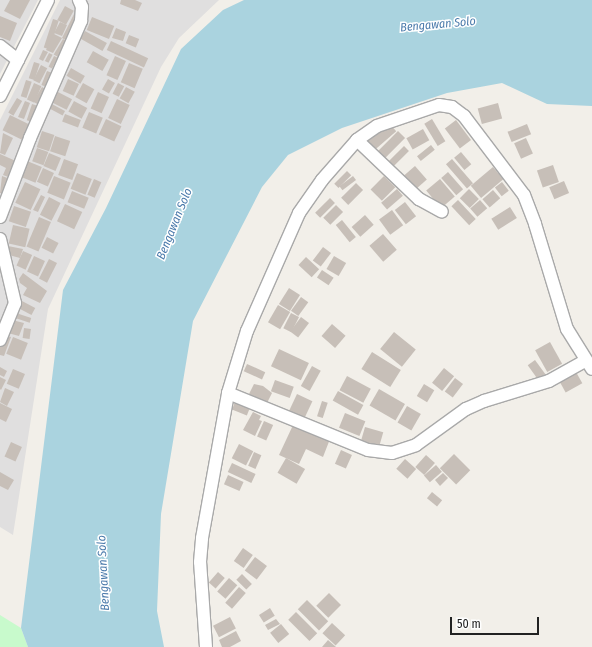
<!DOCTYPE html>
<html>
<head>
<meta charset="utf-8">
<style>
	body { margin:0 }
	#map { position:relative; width:592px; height:647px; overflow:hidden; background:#f2efe9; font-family:"Fira Sans Condensed",sans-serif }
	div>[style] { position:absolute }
	.residential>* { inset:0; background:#e0dfdf }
	.park>* { inset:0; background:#c8facc }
	.water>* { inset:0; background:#aad3df }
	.building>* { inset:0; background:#c7bfb8; transform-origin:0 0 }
	.roads { filter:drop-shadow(1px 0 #a9a9a9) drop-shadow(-1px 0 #a9a9a9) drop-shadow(0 1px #a9a9a9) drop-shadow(0 -1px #a9a9a9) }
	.minor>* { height:12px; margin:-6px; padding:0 6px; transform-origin:6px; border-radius:6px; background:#fff }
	span { translate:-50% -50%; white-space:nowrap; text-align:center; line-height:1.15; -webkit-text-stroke:3px #fff; paint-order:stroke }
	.water-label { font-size:12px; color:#4a7aab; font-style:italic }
	.scale { position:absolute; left:450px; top:617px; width:89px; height:18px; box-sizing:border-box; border:2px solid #222; border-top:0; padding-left:5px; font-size:12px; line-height:14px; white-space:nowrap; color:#222; -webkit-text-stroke:3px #fff; paint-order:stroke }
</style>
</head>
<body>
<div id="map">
	<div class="residential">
		<div style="clip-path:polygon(0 0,38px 0,0 74px)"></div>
		<div style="clip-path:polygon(60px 0,219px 0,179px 38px,161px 67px,48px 309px,13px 535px,0 527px,0 120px)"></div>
	</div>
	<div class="park">
		<div style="clip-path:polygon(0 615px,21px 628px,28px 647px,0 647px)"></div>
	</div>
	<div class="water">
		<div style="clip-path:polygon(244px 0,592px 0,592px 106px,547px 104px,502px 83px,447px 93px,342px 128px,288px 155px,262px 187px,193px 321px,161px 514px,157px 611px,164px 647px,28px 647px,21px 628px,63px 290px,106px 208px,181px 49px,223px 10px)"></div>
	</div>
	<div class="building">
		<div style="clip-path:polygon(10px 0,30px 0,20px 19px,4px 11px)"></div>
		<div style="clip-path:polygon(121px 0,135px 0,142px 3px,138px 11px,120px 4px)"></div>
		<div style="left:65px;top:6px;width:10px;height:16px;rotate:29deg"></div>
		<div style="clip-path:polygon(75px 12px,79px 16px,69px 42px,62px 38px)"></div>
		<div style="clip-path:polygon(0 16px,17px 23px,10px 41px,0 37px)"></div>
		<div style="left:92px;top:17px;width:24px;height:14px;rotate:22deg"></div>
		<div style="left:53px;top:19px;width:6px;height:30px;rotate:18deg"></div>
		<div style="clip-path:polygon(60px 22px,67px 25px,62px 36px,54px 33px)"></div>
		<div style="clip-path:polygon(116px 28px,126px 32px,123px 41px,112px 38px)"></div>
		<div style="left:85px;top:31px;width:25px;height:9px;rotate:29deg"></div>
		<div style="clip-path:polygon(54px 34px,62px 38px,53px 53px,46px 50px)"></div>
		<div style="left:129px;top:35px;width:11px;height:9px;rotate:22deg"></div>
		<div style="left:63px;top:39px;width:6px;height:18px;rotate:31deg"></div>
		<div style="left:111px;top:41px;width:41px;height:10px;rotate:25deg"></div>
		<div style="clip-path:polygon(43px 50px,48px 52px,43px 61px,39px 59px)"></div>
		<div style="left:93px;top:51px;width:18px;height:13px;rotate:29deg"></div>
		<div style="left:49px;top:53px;width:4px;height:9px;rotate:27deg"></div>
		<div style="left:54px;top:56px;width:4px;height:12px;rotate:27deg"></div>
		<div style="left:115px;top:56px;width:12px;height:21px;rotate:24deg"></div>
		<div style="left:34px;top:62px;width:6px;height:17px;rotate:18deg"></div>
		<div style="left:129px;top:63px;width:15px;height:21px;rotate:23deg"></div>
		<div style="left:41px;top:65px;width:7px;height:17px;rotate:27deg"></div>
		<div style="left:71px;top:68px;width:16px;height:9px;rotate:30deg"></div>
		<div style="left:47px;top:71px;width:5px;height:15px;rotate:22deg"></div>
		<div style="left:68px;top:79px;width:12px;height:13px;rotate:24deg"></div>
		<div style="left:108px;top:79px;width:8px;height:12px;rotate:30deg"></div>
		<div style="left:26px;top:80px;width:6px;height:17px;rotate:18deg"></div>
		<div style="left:34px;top:83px;width:8px;height:18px;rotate:23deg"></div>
		<div style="left:83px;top:83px;width:13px;height:16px;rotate:29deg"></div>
		<div style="left:118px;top:83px;width:7px;height:12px;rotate:27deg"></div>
		<div style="left:42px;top:87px;width:6px;height:17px;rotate:31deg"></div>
		<div style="left:126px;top:87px;width:10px;height:13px;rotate:29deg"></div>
		<div style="left:56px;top:91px;width:18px;height:12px;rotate:27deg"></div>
		<div style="left:98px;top:92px;width:12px;height:18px;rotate:24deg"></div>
		<div style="left:17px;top:98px;width:6px;height:17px;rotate:31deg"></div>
		<div style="left:117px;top:99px;width:14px;height:21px;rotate:25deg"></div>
		<div style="clip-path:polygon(25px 101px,30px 103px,24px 119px,18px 117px)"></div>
		<div style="left:74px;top:101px;width:15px;height:12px;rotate:28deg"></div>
		<div style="left:50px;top:103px;width:17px;height:5px;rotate:28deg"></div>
		<div style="left:498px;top:103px;width:16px;height:21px;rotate:75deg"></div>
		<div style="left:32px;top:104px;width:9px;height:17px;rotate:18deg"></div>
		<div style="left:89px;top:112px;width:15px;height:17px;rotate:23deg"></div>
		<div style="left:65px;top:114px;width:17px;height:8px;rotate:21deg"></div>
		<div style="left:10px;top:115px;width:25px;height:17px;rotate:26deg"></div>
		<div style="left:106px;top:119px;width:17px;height:17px;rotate:25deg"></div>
		<div style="left:432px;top:119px;width:26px;height:9px;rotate:59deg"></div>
		<div style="left:456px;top:120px;width:25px;height:14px;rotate:53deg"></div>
		<div style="left:389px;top:123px;width:11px;height:32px;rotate:49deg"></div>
		<div style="left:527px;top:124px;width:11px;height:21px;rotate:68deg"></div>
		<div style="left:423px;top:129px;width:13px;height:19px;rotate:61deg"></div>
		<div style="left:42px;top:131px;width:13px;height:17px;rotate:18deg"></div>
		<div style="left:398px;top:131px;width:10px;height:32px;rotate:45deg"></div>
		<div style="clip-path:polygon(3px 133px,13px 138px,5px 155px,0 153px)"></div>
		<div style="left:55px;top:136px;width:16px;height:16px;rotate:18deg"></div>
		<div style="left:526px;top:138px;width:17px;height:13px;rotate:66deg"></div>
		<div style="left:431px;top:145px;width:6px;height:18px;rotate:51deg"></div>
		<div style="left:404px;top:146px;width:7px;height:27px;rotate:45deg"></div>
		<div style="left:37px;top:148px;width:12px;height:14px;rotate:20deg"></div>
		<div style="left:461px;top:152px;width:16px;height:9px;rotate:50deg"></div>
		<div style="left:49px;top:153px;width:13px;height:14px;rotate:23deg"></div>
		<div style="clip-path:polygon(0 154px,18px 162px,11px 178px,3px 175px,6px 168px,0 165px)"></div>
		<div style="left:64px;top:159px;width:15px;height:17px;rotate:20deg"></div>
		<div style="left:452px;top:159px;width:32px;height:8px;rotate:49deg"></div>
		<div style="left:27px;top:161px;width:16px;height:17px;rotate:22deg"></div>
		<div style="left:553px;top:165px;width:18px;height:17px;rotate:71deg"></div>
		<div style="left:415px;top:166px;width:18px;height:18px;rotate:49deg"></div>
		<div style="left:493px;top:167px;width:16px;height:29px;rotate:50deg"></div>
		<div style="left:43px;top:168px;width:12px;height:15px;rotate:24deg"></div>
		<div style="left:347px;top:171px;width:6px;height:18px;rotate:45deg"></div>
		<div style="left:448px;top:172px;width:23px;height:9px;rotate:49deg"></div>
		<div style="left:77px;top:173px;width:16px;height:17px;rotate:22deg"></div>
		<div style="clip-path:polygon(2px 176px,10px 179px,4px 194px,0 193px)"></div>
		<div style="left:54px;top:176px;width:18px;height:18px;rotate:22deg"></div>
		<div style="left:353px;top:176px;width:5px;height:17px;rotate:53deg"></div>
		<div style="left:384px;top:176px;width:16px;height:19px;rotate:45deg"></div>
		<div style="left:94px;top:179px;width:8px;height:17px;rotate:23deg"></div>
		<div style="left:440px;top:179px;width:23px;height:18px;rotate:50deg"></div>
		<div style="left:564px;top:181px;width:13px;height:16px;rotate:67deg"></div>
		<div style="left:25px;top:182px;width:17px;height:23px;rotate:25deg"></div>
		<div style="left:502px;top:182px;width:11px;height:9px;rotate:52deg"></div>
		<div style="left:356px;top:183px;width:10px;height:21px;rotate:45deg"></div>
		<div style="left:397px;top:189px;width:9px;height:21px;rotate:49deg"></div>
		<div style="left:469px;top:189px;width:14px;height:13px;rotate:45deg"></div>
		<div style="left:493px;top:190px;width:11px;height:14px;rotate:49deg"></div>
		<div style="left:72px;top:191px;width:18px;height:12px;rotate:22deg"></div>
		<div style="clip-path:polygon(41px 195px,45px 197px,38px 212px,33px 210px)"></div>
		<div style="left:49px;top:197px;width:13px;height:20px;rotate:27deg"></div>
		<div style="left:330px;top:198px;width:7px;height:21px;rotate:45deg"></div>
		<div style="left:458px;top:200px;width:26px;height:9px;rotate:47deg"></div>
		<div style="left:480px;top:200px;width:11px;height:13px;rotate:49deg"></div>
		<div style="left:405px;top:202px;width:18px;height:13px;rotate:52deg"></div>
		<div style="left:65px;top:204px;width:19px;height:19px;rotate:25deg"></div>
		<div style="left:336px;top:205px;width:10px;height:18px;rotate:45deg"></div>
		<div style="left:14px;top:206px;width:18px;height:16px;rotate:19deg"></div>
		<div style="left:510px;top:207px;width:13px;height:22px;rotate:58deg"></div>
		<div style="left:392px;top:210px;width:19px;height:16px;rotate:54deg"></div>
		<div style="left:365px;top:215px;width:13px;height:18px;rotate:48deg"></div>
		<div style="left:39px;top:217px;width:13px;height:32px;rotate:23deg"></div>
		<div style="left:342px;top:220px;width:22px;height:8px;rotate:51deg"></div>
		<div style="left:13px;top:225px;width:17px;height:19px;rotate:13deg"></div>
		<div style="left:383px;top:234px;width:21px;height:18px;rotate:49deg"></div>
		<div style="left:47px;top:237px;width:13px;height:12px;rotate:27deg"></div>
		<div style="clip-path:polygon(8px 246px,23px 249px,20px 258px,9px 255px)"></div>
		<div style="left:323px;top:247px;width:10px;height:17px;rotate:37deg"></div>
		<div style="left:23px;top:251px;width:10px;height:16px;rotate:24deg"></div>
		<div style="left:34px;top:256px;width:12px;height:17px;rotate:24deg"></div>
		<div style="left:334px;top:256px;width:14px;height:15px;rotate:30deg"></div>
		<div style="left:306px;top:257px;width:18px;height:11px;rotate:43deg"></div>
		<div style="left:49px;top:259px;width:9px;height:22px;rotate:27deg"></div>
		<div style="left:322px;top:270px;width:14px;height:9px;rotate:34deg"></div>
		<div style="clip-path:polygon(23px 273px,47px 291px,40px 303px,23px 295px,27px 288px,20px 283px,19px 279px)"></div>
		<div style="left:289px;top:288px;width:13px;height:19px;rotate:32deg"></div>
		<div style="left:301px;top:297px;width:9px;height:17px;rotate:36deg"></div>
		<div style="left:22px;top:301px;width:15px;height:8px;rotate:28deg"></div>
		<div style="left:278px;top:305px;width:14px;height:20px;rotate:30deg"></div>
		<div style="left:16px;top:313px;width:16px;height:5px;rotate:18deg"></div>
		<div style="left:291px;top:313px;width:9px;height:17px;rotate:27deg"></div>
		<div style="left:301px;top:317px;width:10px;height:18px;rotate:37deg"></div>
		<div style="clip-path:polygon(12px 320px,24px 323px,19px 336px,8px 333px)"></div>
		<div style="left:332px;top:324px;width:18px;height:16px;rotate:41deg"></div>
		<div style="left:24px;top:328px;width:7px;height:10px;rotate:8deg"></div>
		<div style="left:394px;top:332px;width:28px;height:22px;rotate:39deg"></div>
		<div style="clip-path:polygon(4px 335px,11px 337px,4px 356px,0 355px,0 347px)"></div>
		<div style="left:13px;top:337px;width:16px;height:18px;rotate:22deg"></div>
		<div style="left:550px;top:342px;width:25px;height:17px;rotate:61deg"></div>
		<div style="left:279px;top:349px;width:33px;height:19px;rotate:25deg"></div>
		<div style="left:372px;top:352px;width:34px;height:20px;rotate:32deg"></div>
		<div style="left:535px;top:360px;width:19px;height:9px;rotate:54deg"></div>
		<div style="left:247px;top:364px;width:20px;height:8px;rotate:24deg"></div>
		<div style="left:312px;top:366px;width:10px;height:23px;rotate:29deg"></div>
		<div style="clip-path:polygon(0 367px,7px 371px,4px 377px,0 375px)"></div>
		<div style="left:444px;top:368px;width:13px;height:19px;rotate:39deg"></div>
		<div style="left:13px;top:369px;width:13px;height:16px;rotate:23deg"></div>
		<div style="left:576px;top:372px;width:13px;height:19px;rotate:61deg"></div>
		<div style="left:347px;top:376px;width:27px;height:16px;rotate:28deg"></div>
		<div style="clip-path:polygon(0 377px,6px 380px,1px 390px,0 389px)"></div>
		<div style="left:455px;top:378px;width:10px;height:17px;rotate:37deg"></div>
		<div style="left:275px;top:380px;width:20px;height:12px;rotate:20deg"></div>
		<div style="clip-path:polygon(254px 384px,263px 386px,272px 393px,265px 407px,247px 398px)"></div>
		<div style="left:424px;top:384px;width:12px;height:14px;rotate:31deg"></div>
		<div style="clip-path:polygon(5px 388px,14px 392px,7px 406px,0 402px)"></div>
		<div style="left:379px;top:389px;width:30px;height:19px;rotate:30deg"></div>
		<div style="left:338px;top:391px;width:29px;height:11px;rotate:29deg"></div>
		<div style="left:297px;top:394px;width:17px;height:23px;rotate:25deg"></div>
		<div style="left:322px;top:401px;width:6px;height:16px;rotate:18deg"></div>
		<div style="left:235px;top:402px;width:16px;height:8px;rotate:22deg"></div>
		<div style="clip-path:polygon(0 403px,12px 409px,6px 422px,0 419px)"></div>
		<div style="left:407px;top:406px;width:16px;height:19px;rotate:30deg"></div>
		<div style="clip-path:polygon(253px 412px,261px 416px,259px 420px,262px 421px,255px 436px,243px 430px)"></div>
		<div style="left:345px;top:413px;width:22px;height:16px;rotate:22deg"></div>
		<div style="left:264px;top:421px;width:10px;height:17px;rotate:24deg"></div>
		<div style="clip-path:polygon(294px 423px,330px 439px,323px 457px,306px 449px,299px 464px,279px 455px)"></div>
		<div style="left:365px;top:427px;width:19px;height:17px;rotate:16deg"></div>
		<div style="left:11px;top:442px;width:12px;height:16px;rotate:24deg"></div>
		<div style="left:239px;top:444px;width:16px;height:16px;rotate:27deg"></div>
		<div style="left:341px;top:450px;width:12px;height:15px;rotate:24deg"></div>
		<div style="left:254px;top:452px;width:8px;height:15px;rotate:23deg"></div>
		<div style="left:454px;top:454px;width:23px;height:20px;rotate:45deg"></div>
		<div style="left:426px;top:455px;width:12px;height:16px;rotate:42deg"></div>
		<div style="left:286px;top:458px;width:22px;height:17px;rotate:30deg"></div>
		<div style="left:405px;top:459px;width:15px;height:13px;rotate:42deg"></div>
		<div style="left:232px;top:463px;width:26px;height:10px;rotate:25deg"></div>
		<div style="left:436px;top:465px;width:9px;height:16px;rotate:49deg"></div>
		<div style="clip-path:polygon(0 472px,14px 480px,8px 490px,0 486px)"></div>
		<div style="clip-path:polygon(443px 473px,448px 478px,440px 486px,435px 480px)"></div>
		<div style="left:228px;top:475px;width:17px;height:10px;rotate:24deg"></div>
		<div style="left:432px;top:492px;width:13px;height:8px;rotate:39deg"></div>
		<div style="left:243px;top:548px;width:12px;height:16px;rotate:35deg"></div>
		<div style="left:255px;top:557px;width:15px;height:17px;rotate:37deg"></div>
		<div style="left:218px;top:572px;width:9px;height:14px;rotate:41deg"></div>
		<div style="left:242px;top:574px;width:14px;height:8px;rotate:45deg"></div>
		<div style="left:229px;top:578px;width:11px;height:18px;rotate:41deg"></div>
		<div style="left:239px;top:587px;width:9px;height:21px;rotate:41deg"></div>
		<div style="left:329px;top:593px;width:17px;height:18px;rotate:45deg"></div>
		<div style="left:307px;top:600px;width:30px;height:13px;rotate:45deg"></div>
		<div style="left:270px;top:608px;width:9px;height:13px;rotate:58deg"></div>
		<div style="left:296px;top:612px;width:30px;height:11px;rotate:45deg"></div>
		<div style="left:230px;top:617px;width:13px;height:19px;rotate:63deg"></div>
		<div style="clip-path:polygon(276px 619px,280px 624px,268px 630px,265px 625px)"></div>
		<div style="left:332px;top:623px;width:18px;height:14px;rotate:43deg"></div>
		<div style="left:281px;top:624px;width:13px;height:14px;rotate:51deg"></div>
		<div style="clip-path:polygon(236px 631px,241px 641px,230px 647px,222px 647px,219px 640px)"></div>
		<div style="clip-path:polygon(328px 640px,336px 647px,322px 647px)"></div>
	</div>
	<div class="roads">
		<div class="minor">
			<div style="left:0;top:46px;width:23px;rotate:38deg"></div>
			<div style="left:0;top:96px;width:107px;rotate:-63.4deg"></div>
			<div style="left:357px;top:140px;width:86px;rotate:43.6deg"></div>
			<div style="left:419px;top:199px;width:26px;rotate:29deg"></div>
			<div style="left:0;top:217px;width:85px;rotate:-69.2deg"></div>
			<div style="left:30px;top:138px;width:128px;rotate:-66.4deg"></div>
			<div style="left:81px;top:21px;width:14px;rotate:-86deg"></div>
			<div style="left:82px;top:7px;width:8px;rotate:-113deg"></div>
			<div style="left:0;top:239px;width:66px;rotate:76.8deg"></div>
			<div style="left:15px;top:303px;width:40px;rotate:112deg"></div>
			<div style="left:228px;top:393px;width:151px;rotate:22.2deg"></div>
			<div style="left:368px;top:450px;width:24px;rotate:7deg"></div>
			<div style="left:392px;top:453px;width:25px;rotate:-18deg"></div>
			<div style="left:416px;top:445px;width:62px;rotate:-35.8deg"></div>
			<div style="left:466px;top:409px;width:20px;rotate:-24deg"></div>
			<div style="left:484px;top:401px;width:68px;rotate:-17.1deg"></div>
			<div style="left:549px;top:381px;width:41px;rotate:-29.1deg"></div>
			<div style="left:206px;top:647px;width:85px;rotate:-94deg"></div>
			<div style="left:200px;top:562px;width:24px;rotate:-85deg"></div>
			<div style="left:202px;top:538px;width:147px;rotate:-79.8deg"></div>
			<div style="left:228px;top:393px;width:65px;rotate:-73deg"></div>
			<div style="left:247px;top:331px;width:129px;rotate:-66.2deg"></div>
			<div style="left:299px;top:213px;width:40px;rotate:-55.1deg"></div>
			<div style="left:322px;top:180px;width:53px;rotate:-48.8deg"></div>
			<div style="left:357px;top:140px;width:24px;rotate:-35deg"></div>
			<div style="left:377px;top:126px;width:65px;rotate:-18.7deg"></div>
			<div style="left:439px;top:105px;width:13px;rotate:9deg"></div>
			<div style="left:452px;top:107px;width:15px;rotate:37deg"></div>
			<div style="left:464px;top:116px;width:99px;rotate:52.8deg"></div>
			<div style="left:524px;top:195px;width:31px;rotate:69deg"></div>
			<div style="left:535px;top:224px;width:110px;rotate:73.1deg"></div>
			<div style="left:567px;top:329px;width:47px;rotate:58deg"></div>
		</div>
	</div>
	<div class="water-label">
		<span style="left:438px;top:25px;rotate:-5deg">Bengawan Solo</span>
		<span style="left:175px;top:224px;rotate:-68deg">Bengawan Solo</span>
		<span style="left:104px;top:573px;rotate:-93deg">Bengawan Solo</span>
	</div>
	<div class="scale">50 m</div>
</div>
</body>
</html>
